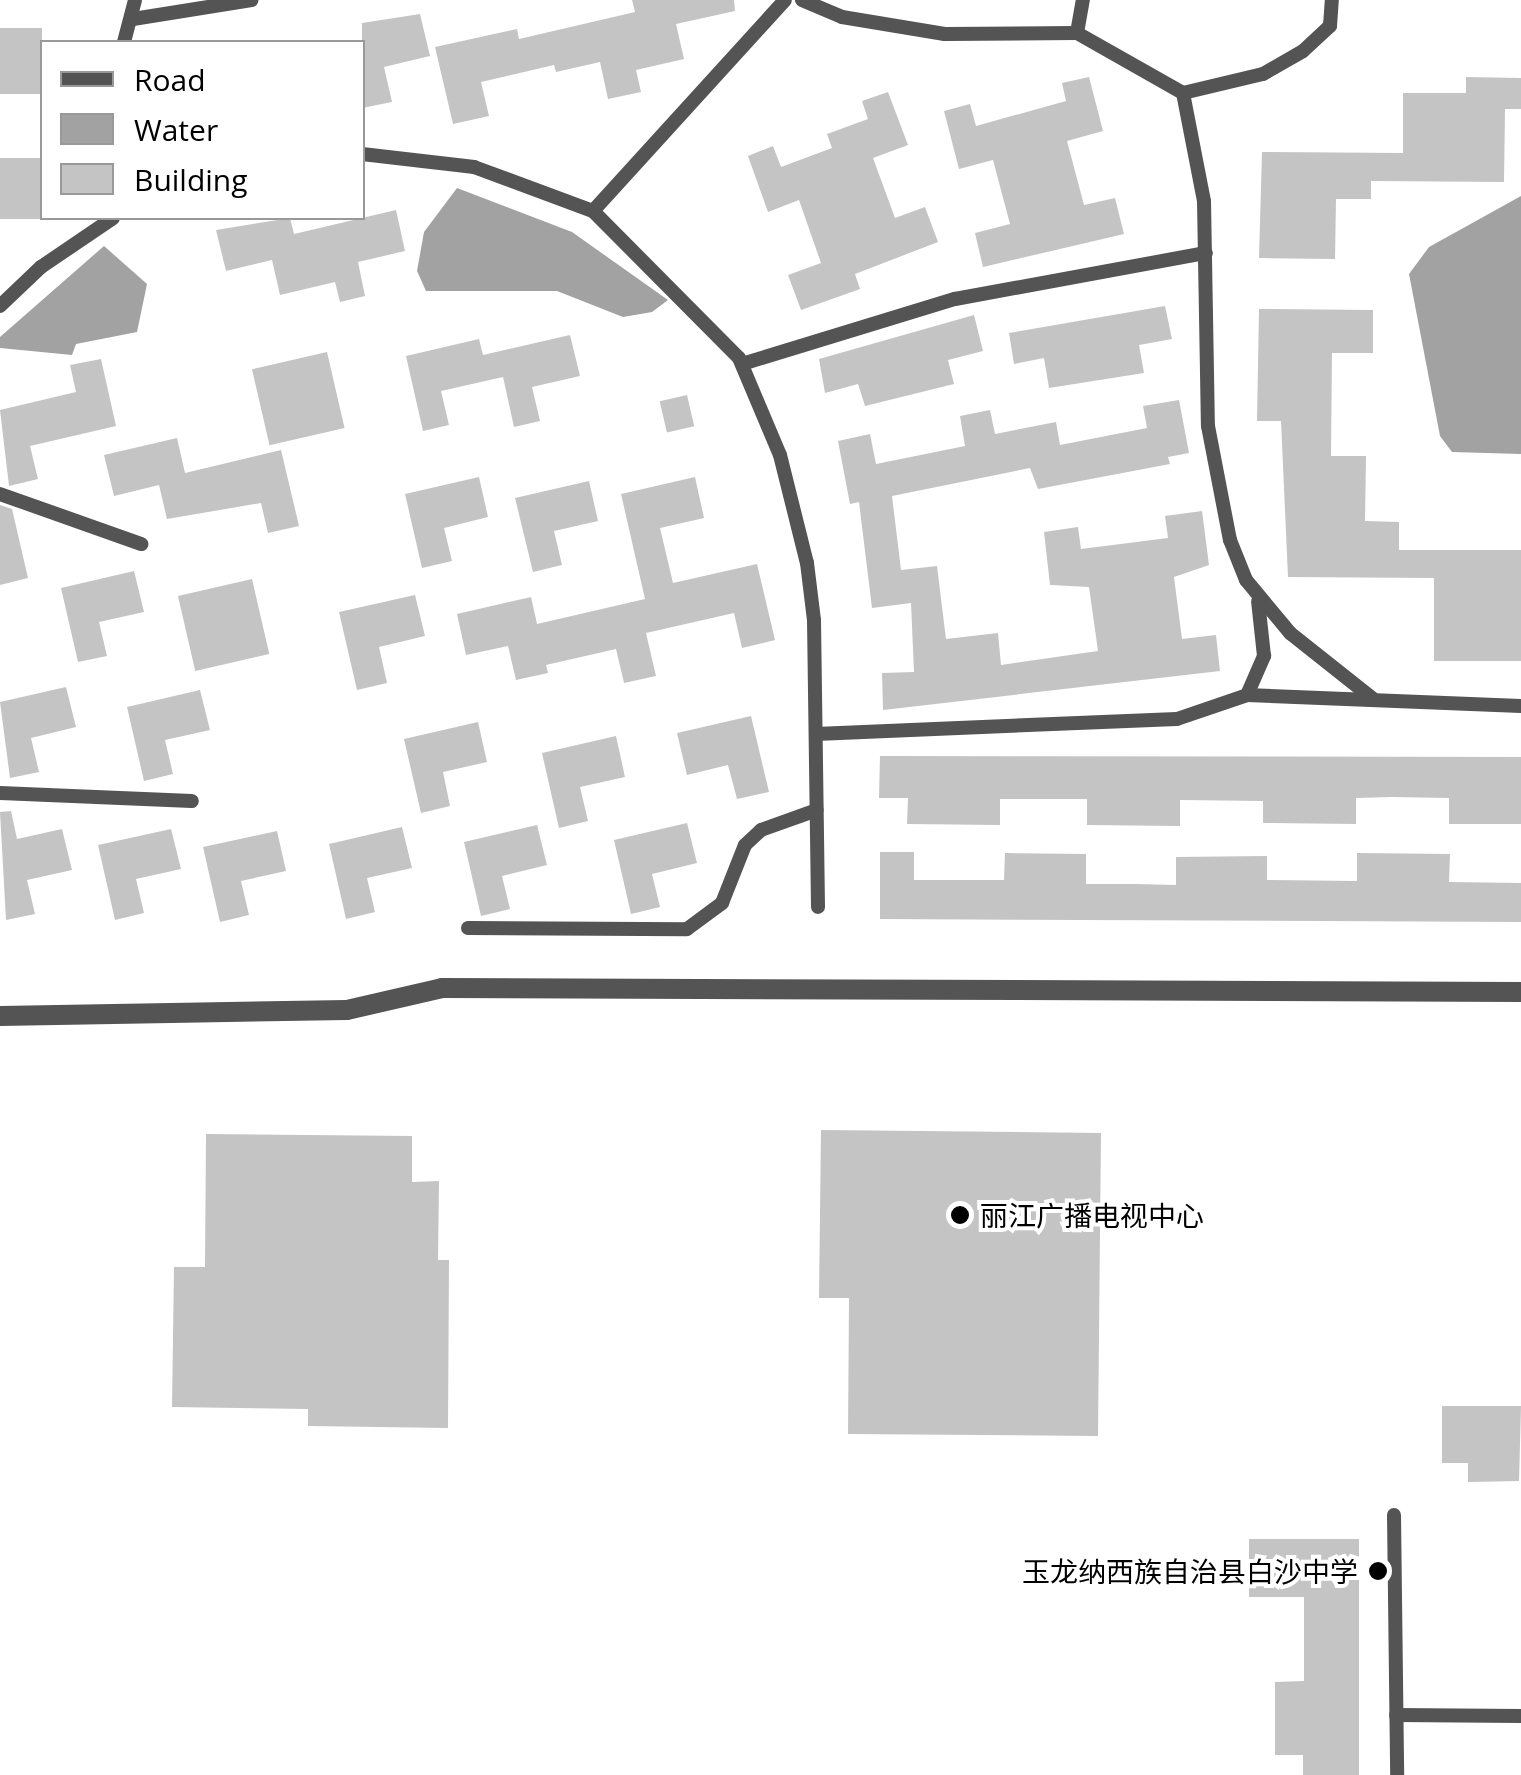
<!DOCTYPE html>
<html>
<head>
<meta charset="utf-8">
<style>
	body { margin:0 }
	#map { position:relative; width:1521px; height:1775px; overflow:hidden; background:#fff; font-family:"Open Sans","Noto Sans SC",sans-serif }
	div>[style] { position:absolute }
	.water>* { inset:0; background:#a2a2a2 }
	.building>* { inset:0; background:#c4c4c4; transform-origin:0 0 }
	.lane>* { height:14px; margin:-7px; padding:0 7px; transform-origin:7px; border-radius:7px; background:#545454 }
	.street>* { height:20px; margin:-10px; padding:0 10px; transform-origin:10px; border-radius:10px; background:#545454 }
	.dots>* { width:28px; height:28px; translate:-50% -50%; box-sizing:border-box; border:5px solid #fff; border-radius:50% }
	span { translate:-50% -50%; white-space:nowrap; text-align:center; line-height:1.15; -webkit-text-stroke:8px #fff; paint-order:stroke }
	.poi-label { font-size:28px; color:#000 }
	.left { translate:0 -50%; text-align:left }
	.right { translate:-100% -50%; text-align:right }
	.legend { position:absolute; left:40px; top:40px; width:325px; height:180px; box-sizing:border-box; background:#fff; border:2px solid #999; margin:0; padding:12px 18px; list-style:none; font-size:30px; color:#000 }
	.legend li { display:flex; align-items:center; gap:20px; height:50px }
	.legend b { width:50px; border:2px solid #999 }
</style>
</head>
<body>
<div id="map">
	<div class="water">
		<div style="clip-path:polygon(457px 188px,572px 232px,668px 300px,652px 312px,623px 317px,557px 291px,426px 291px,417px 271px,424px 232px)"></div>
		<div style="clip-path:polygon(1521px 196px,1521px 454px,1452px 452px,1440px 436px,1409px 274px,1429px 247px)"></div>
		<div style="clip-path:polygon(104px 246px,147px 284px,137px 332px,76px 344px,72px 355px,0 348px,0 337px)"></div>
	</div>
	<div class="building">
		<div style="clip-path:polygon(632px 0,734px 0,735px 11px,676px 24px,684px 59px,636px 70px,641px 92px,608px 99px,600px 62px,556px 72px,554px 65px,481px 82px,489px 116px,453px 124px,435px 47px,517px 29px,519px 39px,635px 12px)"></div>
		<div style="clip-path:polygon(420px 14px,430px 56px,384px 67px,392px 102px,362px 108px,362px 23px)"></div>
		<div style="left:42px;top:28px;width:66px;height:42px;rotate:90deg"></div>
		<div style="clip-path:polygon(1089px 77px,1103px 131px,1067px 141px,1084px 205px,1115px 198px,1124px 234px,983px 267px,975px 233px,1010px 224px,993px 160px,959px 169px,944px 111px,970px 104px,976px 126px,1066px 101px,1062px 83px)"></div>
		<div style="clip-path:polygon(1466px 77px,1521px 78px,1521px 109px,1505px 109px,1504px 182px,1371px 181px,1371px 199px,1336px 199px,1335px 259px,1259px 258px,1262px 152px,1403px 153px,1403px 93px,1466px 93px)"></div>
		<div style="clip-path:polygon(888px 92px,908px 145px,873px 158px,895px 218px,925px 207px,938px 242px,855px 274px,860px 289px,801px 310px,788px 275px,821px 263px,799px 200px,768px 212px,748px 156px,773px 146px,781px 167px,832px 148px,827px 134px,868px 119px,862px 101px)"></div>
		<div style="left:42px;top:158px;width:61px;height:42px;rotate:90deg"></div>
		<div style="clip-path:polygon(396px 210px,405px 251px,358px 262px,365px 296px,340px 302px,335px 282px,280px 295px,272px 260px,226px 271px,216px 230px,290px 218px,294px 234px)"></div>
		<div style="clip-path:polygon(1165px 306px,1172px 339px,1139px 345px,1144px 373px,1049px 388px,1044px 358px,1014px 364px,1009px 333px)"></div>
		<div style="clip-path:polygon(1259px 309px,1373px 310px,1373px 353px,1332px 353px,1331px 456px,1366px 456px,1365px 521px,1399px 522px,1399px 550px,1521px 550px,1521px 661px,1434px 661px,1434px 578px,1288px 577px,1281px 421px,1257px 421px)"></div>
		<div style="clip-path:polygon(974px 315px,983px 351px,948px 360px,954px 384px,865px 406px,858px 384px,825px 393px,819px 359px)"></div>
		<div style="clip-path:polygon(570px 335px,580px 376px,532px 387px,540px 421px,514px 427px,503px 377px,441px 391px,449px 425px,423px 431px,406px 356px,479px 339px,483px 355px)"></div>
		<div style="left:327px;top:352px;width:78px;height:77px;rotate:77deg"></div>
		<div style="clip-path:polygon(101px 359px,116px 426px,30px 446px,38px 479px,9px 486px,0 410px,76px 392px,70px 365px)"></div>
		<div style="left:687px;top:395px;width:32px;height:28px;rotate:77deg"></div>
		<div style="clip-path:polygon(1179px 400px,1189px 453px,1168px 457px,1170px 464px,1038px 489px,1030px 468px,892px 496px,901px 570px,937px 566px,946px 639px,998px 633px,1001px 665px,1098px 651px,1089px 587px,1050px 585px,1044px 532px,1078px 527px,1081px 549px,1168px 538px,1165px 516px,1202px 511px,1209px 565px,1174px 577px,1182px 639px,1216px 635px,1220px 671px,883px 710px,882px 673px,914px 672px,911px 603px,872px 608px,859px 502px,850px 504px,838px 441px,870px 434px,876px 464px,965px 446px,960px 416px,990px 410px,995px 434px,1056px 422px,1060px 445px,1147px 428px,1143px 406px)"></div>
		<div style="clip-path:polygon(177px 438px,185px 473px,281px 450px,299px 526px,268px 533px,261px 503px,167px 519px,159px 485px,114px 496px,104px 455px)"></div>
		<div style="clip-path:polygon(479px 477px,488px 517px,444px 528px,452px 561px,422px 568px,405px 494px)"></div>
		<div style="clip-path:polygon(695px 477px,704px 518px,660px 528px,673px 583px,757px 564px,775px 640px,742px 648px,734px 613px,646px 633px,656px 676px,624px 683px,616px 649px,546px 665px,548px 673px,516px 680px,508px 646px,466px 655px,457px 614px,531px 597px,537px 624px,645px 599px,621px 494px)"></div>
		<div style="clip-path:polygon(589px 481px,598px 521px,554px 531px,562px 565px,533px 572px,515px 498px)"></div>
		<div style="clip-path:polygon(0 505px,12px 509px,28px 578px,0 585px)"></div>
		<div style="clip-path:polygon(134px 571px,144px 612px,99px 622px,107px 656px,78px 662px,61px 588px)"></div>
		<div style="left:252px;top:579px;width:77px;height:76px;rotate:77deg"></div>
		<div style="clip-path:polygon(415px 595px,425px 636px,379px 647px,387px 683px,357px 690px,339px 612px)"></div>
		<div style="clip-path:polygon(66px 687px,76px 727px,31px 738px,39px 772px,10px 778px,0 702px)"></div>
		<div style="clip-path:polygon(200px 690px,210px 730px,165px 740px,173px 774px,144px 781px,127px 707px)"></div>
		<div style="clip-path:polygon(751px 716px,769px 792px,737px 799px,728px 765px,687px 775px,677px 733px)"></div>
		<div style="clip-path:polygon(478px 722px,487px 762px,443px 772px,450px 806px,421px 813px,404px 739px)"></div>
		<div style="clip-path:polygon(616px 736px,625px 777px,580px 787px,588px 821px,559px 828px,542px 753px)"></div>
		<div style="clip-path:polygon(880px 756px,1521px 757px,1521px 824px,1449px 824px,1449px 798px,1391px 797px,1356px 798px,1356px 824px,1263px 823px,1263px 801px,1180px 800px,1180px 826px,1087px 825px,1087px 799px,1000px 799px,1000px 825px,907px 824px,908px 798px,879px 798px)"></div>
		<div style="clip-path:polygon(11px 811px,17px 839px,62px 829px,72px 870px,27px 880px,35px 914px,6px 920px,0 812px)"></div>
		<div style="clip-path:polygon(687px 823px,697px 863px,652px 874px,660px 907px,631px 914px,614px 840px)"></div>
		<div style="clip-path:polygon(537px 825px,547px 865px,502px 876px,510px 909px,481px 916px,464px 842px)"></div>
		<div style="clip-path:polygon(402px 827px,412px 868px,367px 878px,375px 912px,346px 919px,329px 844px)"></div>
		<div style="clip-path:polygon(171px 829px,181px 869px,136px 879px,144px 913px,115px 920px,98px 845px)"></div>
		<div style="clip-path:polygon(277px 831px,286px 871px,241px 881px,249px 915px,220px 922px,203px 847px)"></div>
		<div style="clip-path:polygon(880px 852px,914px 852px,914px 880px,1004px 880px,1005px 853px,1086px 854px,1086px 884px,1136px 884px,1176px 885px,1176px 857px,1267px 856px,1267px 880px,1357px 881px,1357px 853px,1450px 854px,1449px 882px,1521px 883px,1521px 922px,880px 919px)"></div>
		<div style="clip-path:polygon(821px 1130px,1101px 1133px,1098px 1436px,848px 1434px,849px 1298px,819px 1298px)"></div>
		<div style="clip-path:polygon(206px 1134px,412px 1136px,412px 1182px,439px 1181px,438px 1260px,449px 1260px,448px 1428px,308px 1426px,308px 1409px,172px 1407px,174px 1267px,205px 1267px)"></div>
		<div style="clip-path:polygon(1442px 1406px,1521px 1406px,1519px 1481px,1468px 1482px,1468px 1463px,1442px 1463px)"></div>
		<div style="clip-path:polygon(1249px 1539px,1359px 1539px,1359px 1775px,1303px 1775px,1303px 1755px,1275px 1755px,1275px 1682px,1304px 1681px,1304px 1597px,1249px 1597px)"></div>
	</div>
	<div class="lane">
		<div style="left:802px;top:0;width:43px;rotate:23deg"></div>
		<div style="left:842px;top:17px;width:104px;rotate:9.4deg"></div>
		<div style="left:945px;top:34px;width:132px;rotate:-0.4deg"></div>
		<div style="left:1077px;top:33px;width:122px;rotate:29.5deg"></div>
		<div style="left:1183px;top:93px;width:82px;rotate:-13.4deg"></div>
		<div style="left:1263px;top:74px;width:46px;rotate:-29.9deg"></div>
		<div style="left:1303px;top:51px;width:37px;rotate:-43deg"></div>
		<div style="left:1330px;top:26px;width:26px;rotate:-86deg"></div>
		<div style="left:133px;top:19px;width:120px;rotate:-9.1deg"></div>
		<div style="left:1077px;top:33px;width:34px;rotate:-80deg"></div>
		<div style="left:124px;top:42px;width:43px;rotate:-75.3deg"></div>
		<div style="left:1183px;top:93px;width:110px;rotate:79deg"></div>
		<div style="left:1204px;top:201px;width:225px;rotate:89deg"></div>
		<div style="left:1208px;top:426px;width:116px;rotate:79.1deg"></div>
		<div style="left:1230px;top:540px;width:43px;rotate:68.2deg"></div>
		<div style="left:1246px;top:580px;width:69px;rotate:50.3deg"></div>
		<div style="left:1290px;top:633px;width:105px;rotate:38.4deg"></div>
		<div style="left:362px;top:154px;width:113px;rotate:6.6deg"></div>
		<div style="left:474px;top:167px;width:127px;rotate:20.3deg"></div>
		<div style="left:593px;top:211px;width:207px;rotate:45.2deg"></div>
		<div style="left:739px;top:358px;width:105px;rotate:67.1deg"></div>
		<div style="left:780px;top:455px;width:111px;rotate:76deg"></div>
		<div style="left:807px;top:563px;width:57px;rotate:83deg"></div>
		<div style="left:814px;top:620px;width:287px;rotate:89.2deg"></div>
		<div style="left:593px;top:211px;width:285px;rotate:-47.7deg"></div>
		<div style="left:0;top:306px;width:57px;rotate:-43.6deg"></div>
		<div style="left:41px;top:267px;width:87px;rotate:-34.2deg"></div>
		<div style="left:742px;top:364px;width:223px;rotate:-17deg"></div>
		<div style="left:955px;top:299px;width:255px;rotate:-10.4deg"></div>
		<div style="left:0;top:494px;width:150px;rotate:19.5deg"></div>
		<div style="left:1247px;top:695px;width:43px;rotate:-66.4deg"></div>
		<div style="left:1264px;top:656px;width:55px;rotate:-96.2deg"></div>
		<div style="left:816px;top:734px;width:361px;rotate:-2.4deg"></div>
		<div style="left:1177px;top:719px;width:74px;rotate:-18.9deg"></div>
		<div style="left:1247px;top:695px;width:274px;rotate:2.3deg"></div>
		<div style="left:0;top:793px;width:192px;rotate:2.4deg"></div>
		<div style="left:468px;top:928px;width:219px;rotate:0.3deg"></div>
		<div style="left:687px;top:929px;width:44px;rotate:-36.6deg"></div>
		<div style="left:722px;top:903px;width:62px;rotate:-68.4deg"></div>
		<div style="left:745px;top:845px;width:22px;rotate:-43deg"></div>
		<div style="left:761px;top:830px;width:59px;rotate:-19.7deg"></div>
		<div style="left:1394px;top:1515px;width:260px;rotate:89.3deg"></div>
		<div style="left:1396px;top:1715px;width:125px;rotate:0.5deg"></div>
	</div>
	<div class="street">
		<div style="left:0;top:1016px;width:347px;rotate:-1deg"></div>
		<div style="left:347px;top:1010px;width:98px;rotate:-13deg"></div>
		<div style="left:442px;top:988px;width:1079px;rotate:0.21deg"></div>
	</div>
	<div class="dots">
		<div style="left:960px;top:1215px;background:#000"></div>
		<div style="left:1378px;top:1571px;background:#000"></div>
	</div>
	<div class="poi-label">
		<span class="left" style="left:980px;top:1215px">丽江广播电视中心</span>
		<span class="right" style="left:1358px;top:1571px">玉龙纳西族自治县白沙中学</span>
	</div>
	<ul class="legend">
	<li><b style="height:12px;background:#545454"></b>Road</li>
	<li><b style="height:28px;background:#a2a2a2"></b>Water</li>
	<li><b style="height:28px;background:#c4c4c4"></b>Building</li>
	</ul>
</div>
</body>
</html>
